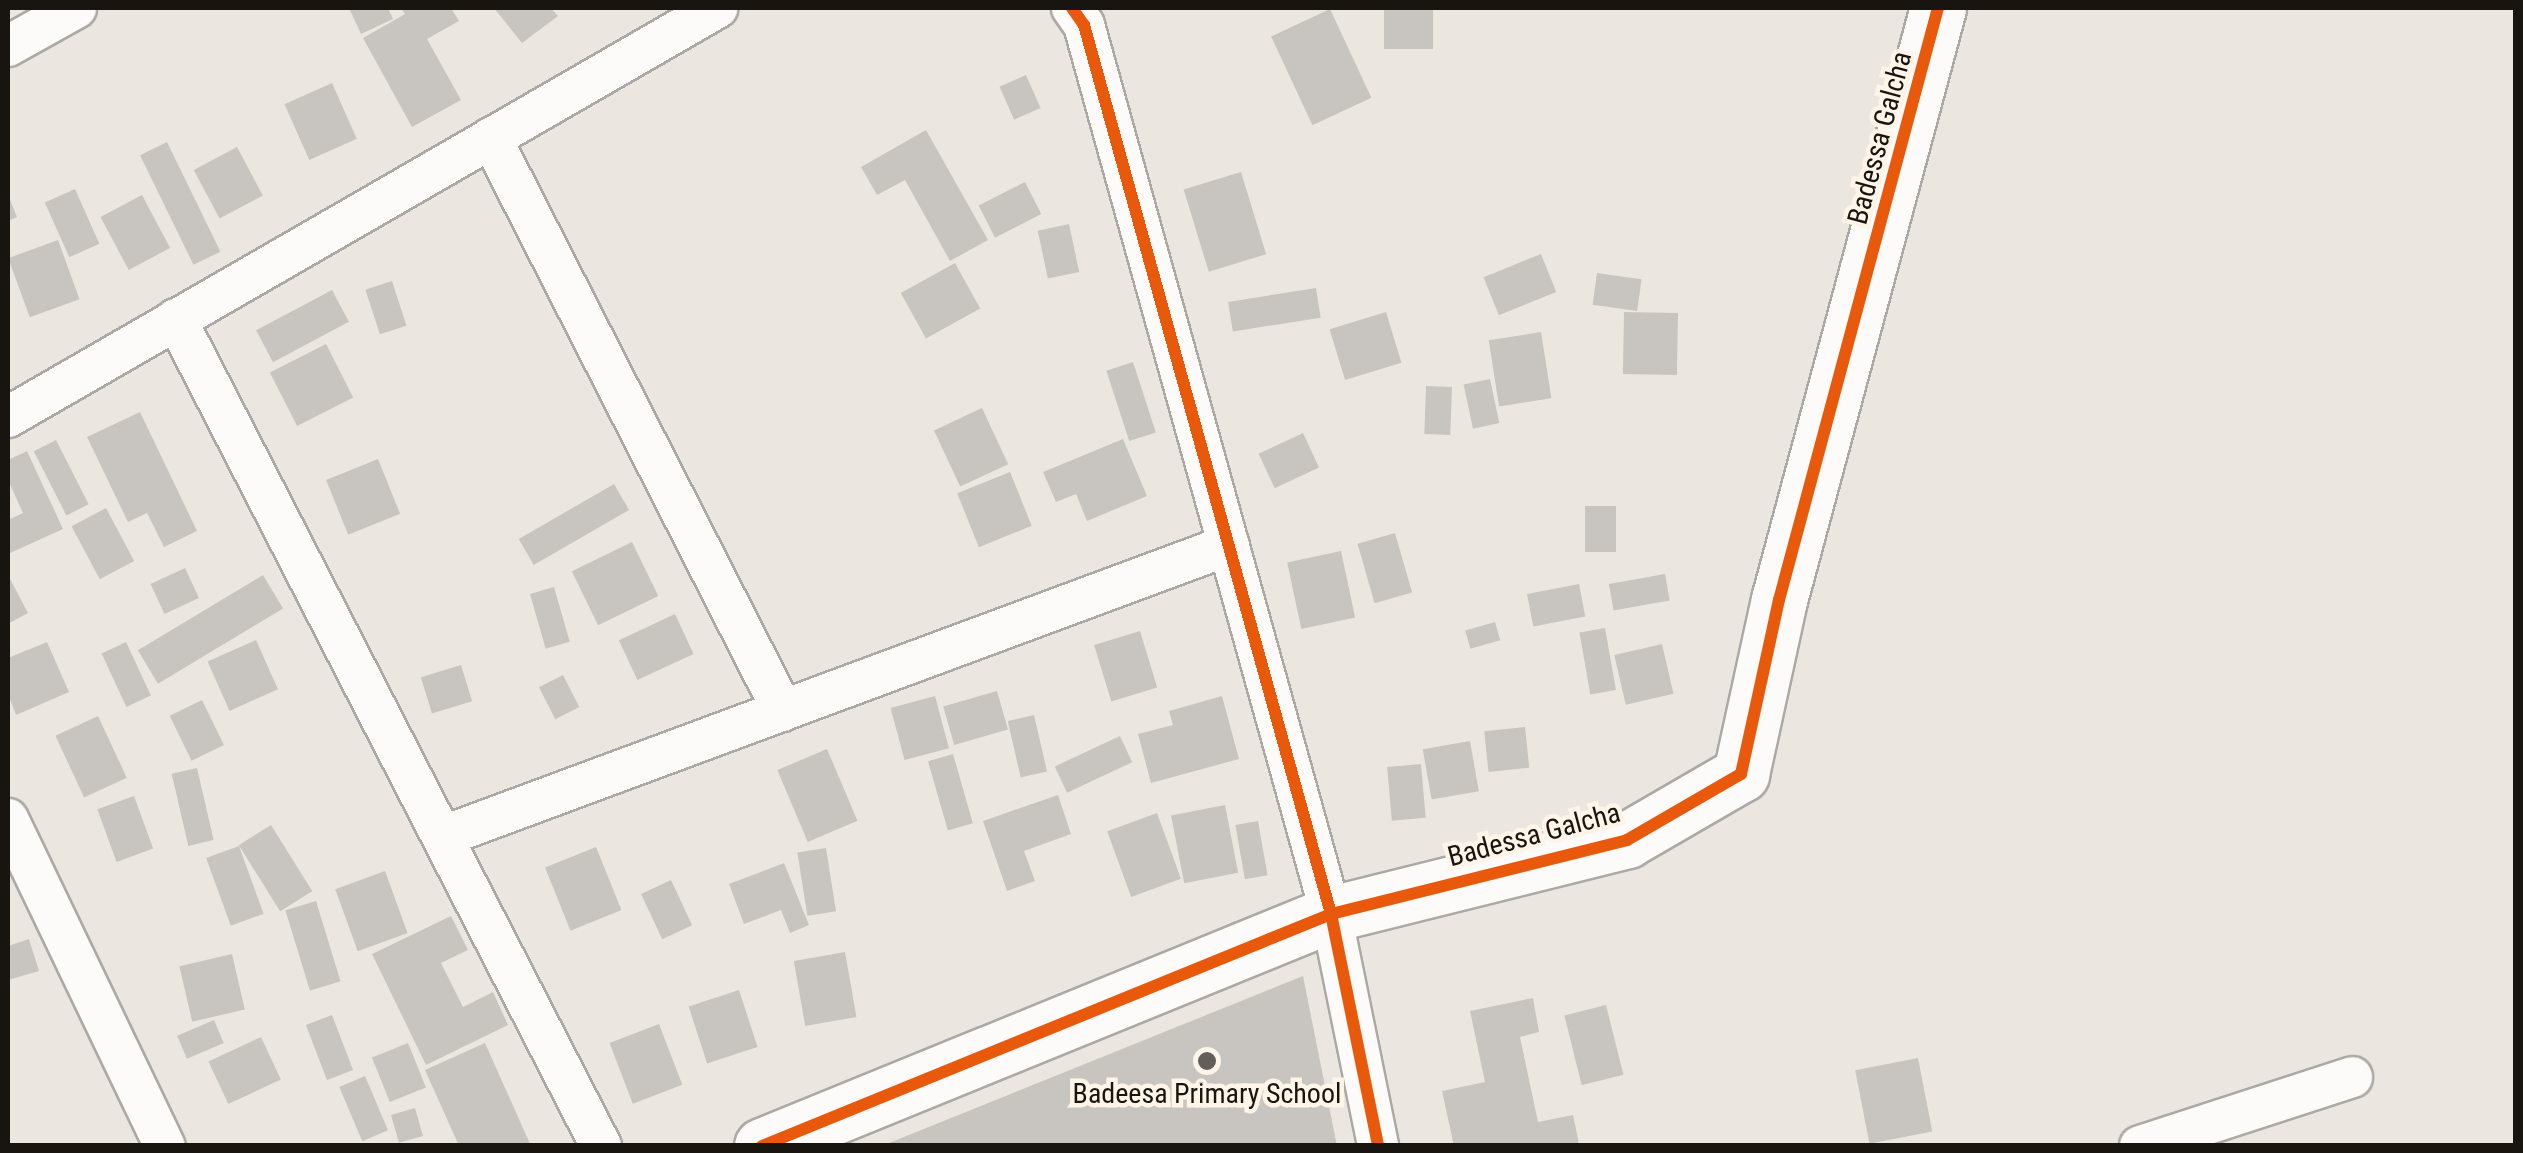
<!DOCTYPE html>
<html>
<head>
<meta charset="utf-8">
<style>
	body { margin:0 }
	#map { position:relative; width:2523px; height:1153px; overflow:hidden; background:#ebe7e0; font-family:"Roboto Condensed",sans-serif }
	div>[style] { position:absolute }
	.building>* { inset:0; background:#c8c5c0; transform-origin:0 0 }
	.roads { filter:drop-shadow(2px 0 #aca9a4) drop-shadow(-2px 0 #aca9a4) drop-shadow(0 2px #aca9a4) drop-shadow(0 -2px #aca9a4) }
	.street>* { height:40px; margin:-20px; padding:0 20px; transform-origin:20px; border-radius:20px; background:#fcfbfa }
	.secondary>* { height:55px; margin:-27.5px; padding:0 27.5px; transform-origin:27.5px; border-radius:27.5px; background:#fcfbfa }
	.cycleway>* { height:12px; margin:-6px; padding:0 6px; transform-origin:6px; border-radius:6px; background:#e8590c }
	.dots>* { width:28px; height:28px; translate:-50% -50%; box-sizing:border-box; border:5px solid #fef5e8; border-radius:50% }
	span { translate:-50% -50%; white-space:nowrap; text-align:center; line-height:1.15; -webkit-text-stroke:9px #fef5e8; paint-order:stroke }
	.street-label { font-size:28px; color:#181511 }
	.poi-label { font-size:28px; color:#181511 }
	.frame { position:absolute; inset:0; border:10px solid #181511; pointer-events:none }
</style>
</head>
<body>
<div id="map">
	<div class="building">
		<div style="clip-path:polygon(349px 8px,388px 8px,393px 19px,361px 34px)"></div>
		<div style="clip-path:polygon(401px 8px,451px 8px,459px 21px,427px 39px,461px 100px,412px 127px,363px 38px,405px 14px)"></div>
		<div style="clip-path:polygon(494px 8px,551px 8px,558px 16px,522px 43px)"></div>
		<div style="left:1384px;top:8px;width:49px;height:41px"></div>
		<div style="left:1330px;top:9px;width:98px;height:65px;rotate:65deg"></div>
		<div style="left:1026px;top:75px;width:36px;height:29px;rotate:66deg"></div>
		<div style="left:332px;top:83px;width:61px;height:52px;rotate:66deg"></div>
		<div style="clip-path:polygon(926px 130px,988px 240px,950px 261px,905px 180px,877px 195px,861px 167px)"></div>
		<div style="left:167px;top:142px;width:122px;height:30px;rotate:64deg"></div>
		<div style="left:237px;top:147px;width:55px;height:49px;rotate:62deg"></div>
		<div style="left:1241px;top:172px;width:86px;height:60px;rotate:73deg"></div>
		<div style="left:1025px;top:182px;width:36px;height:52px;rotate:63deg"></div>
		<div style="left:75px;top:189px;width:60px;height:33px;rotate:66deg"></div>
		<div style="clip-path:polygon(8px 195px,17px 217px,8px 221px)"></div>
		<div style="left:142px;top:195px;width:60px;height:47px;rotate:62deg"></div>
		<div style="left:1069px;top:224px;width:49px;height:32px;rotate:78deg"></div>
		<div style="left:58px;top:240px;width:63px;height:53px;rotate:70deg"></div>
		<div style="left:1541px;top:254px;width:41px;height:62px;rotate:68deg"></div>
		<div style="left:955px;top:263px;width:52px;height:62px;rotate:61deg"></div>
		<div style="left:1597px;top:273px;width:45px;height:32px;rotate:8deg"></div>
		<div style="left:392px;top:281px;width:47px;height:28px;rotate:72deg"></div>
		<div style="left:1316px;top:288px;width:30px;height:89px;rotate:81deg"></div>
		<div style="left:332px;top:290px;width:36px;height:86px;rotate:62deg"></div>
		<div style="left:1386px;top:312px;width:53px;height:59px;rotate:73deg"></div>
		<div style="left:1624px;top:312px;width:54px;height:62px;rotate:1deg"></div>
		<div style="left:1541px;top:332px;width:67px;height:53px;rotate:81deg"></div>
		<div style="left:326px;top:344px;width:60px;height:63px;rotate:63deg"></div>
		<div style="left:1133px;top:362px;width:74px;height:28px;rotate:72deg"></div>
		<div style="left:1490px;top:379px;width:45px;height:27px;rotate:78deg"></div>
		<div style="left:1426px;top:386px;width:26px;height:48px;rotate:2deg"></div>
		<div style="left:982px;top:408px;width:62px;height:53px;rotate:65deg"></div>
		<div style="clip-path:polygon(140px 412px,197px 531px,164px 547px,147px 513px,128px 522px,87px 437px)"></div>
		<div style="left:1303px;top:433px;width:38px;height:49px;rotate:65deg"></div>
		<div style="clip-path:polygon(1123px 439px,1147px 496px,1087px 521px,1076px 494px,1056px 502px,1043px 472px)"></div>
		<div style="left:56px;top:440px;width:72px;height:25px;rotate:63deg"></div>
		<div style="clip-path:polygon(27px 451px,63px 529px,8px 554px,8px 520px,23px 513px,8px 480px,8px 460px)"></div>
		<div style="left:378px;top:459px;width:59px;height:56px;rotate:68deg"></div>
		<div style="left:1010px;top:472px;width:58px;height:57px;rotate:68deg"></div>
		<div style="left:614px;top:484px;width:30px;height:110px;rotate:60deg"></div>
		<div style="left:1616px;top:506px;width:46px;height:31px;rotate:90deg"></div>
		<div style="left:106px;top:508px;width:60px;height:39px;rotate:62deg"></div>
		<div style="left:1395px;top:533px;width:62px;height:39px;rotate:74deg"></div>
		<div style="left:632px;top:542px;width:60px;height:67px;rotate:64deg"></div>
		<div style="left:1341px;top:551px;width:68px;height:55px;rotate:78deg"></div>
		<div style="left:185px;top:568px;width:33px;height:38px;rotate:65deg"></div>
		<div style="left:1665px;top:574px;width:27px;height:57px;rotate:80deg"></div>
		<div style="clip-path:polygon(8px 575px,28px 613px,8px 624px)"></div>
		<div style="left:263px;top:575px;width:39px;height:146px;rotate:59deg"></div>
		<div style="left:1579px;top:584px;width:33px;height:53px;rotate:79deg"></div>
		<div style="left:554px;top:587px;width:57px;height:25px;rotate:74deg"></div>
		<div style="left:675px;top:614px;width:44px;height:62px;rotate:65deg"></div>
		<div style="left:1495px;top:622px;width:19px;height:31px;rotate:74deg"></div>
		<div style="left:1605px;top:628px;width:63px;height:26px;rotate:80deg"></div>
		<div style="left:1140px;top:631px;width:59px;height:48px;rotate:73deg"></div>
		<div style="left:256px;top:640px;width:54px;height:53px;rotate:66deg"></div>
		<div style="clip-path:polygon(47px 642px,69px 692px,16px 715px,8px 694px,8px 658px)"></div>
		<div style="left:126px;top:642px;width:59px;height:27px;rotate:65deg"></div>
		<div style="left:1662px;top:644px;width:51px;height:49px;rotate:77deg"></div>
		<div style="left:461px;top:665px;width:38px;height:42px;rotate:73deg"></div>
		<div style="left:563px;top:675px;width:36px;height:27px;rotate:63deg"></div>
		<div style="left:997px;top:691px;width:40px;height:56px;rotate:74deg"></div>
		<div style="left:935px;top:696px;width:54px;height:46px;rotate:75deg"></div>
		<div style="clip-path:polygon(1222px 696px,1239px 759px,1151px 783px,1138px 734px,1173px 725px,1169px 711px)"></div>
		<div style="left:202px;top:700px;width:50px;height:36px;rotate:64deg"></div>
		<div style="left:1034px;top:715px;width:58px;height:27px;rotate:77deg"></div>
		<div style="left:98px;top:716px;width:68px;height:47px;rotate:65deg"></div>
		<div style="left:1525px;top:727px;width:41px;height:41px;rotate:84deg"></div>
		<div style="left:1120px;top:736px;width:29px;height:72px;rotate:65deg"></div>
		<div style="left:1470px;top:741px;width:51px;height:48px;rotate:80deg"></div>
		<div style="left:827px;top:749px;width:78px;height:54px;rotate:67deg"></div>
		<div style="left:953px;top:754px;width:72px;height:26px;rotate:74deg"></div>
		<div style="left:1421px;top:764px;width:54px;height:34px;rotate:85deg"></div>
		<div style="left:197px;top:768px;width:74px;height:26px;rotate:77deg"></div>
		<div style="clip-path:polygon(1058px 795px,1071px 834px,1024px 851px,1035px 881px,1007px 891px,983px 821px)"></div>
		<div style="left:134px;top:796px;width:56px;height:39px;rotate:70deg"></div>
		<div style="left:1225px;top:805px;width:69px;height:55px;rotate:79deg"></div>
		<div style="left:1157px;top:813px;width:70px;height:53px;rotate:70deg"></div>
		<div style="left:1258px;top:821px;width:55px;height:23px;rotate:80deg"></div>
		<div style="left:271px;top:825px;width:78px;height:38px;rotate:58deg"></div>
		<div style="left:239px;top:846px;width:72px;height:35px;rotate:70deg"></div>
		<div style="left:596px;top:847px;width:68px;height:55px;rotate:68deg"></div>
		<div style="left:826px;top:848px;width:64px;height:29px;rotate:81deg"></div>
		<div style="clip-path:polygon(784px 863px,809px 925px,790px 933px,781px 910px,744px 924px,729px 884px)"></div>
		<div style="left:385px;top:871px;width:66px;height:53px;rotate:70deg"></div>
		<div style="left:671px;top:880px;width:50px;height:33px;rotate:65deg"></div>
		<div style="left:316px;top:901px;width:84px;height:32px;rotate:73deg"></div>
		<div style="clip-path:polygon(451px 916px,468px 950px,441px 963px,463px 1007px,493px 992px,508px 1025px,426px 1065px,372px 954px)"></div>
		<div style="clip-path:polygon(29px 939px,39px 971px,8px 980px,8px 946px)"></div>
		<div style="left:845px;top:952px;width:66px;height:52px;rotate:80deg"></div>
		<div style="left:232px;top:954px;width:57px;height:54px;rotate:77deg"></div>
		<div style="clip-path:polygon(1303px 976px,1337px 1146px,884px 1146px,884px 1145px)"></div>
		<div style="left:739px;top:990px;width:60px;height:53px;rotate:72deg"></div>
		<div style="clip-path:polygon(1533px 998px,1539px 1032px,1520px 1037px,1538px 1122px,1573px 1115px,1579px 1144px,1454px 1146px,1442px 1091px,1485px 1082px,1470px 1011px)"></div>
		<div style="left:1606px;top:1005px;width:72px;height:43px;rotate:76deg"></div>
		<div style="left:332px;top:1015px;width:59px;height:28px;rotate:69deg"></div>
		<div style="left:214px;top:1020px;width:25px;height:40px;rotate:67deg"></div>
		<div style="left:659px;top:1024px;width:65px;height:53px;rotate:69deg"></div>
		<div style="left:261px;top:1037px;width:47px;height:58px;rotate:65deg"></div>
		<div style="left:408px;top:1043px;width:48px;height:39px;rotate:68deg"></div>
		<div style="clip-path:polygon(485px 1043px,531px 1146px,459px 1146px,425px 1070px)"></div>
		<div style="left:1918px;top:1058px;width:75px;height:64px;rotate:79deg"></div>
		<div style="left:365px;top:1076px;width:59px;height:28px;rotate:67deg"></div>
		<div style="left:415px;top:1108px;width:29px;height:25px;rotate:74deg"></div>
	</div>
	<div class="roads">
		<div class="street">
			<div style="left:1072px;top:8px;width:21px;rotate:55deg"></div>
			<div style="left:1084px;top:25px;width:923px;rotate:74.47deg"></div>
			<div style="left:1331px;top:914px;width:237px;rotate:78.5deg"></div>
			<div style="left:8px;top:46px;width:78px;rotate:-29.2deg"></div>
			<div style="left:491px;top:138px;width:643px;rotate:63deg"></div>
			<div style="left:176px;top:319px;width:930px;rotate:62.8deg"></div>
			<div style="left:8px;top:417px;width:819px;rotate:-29.98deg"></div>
			<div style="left:8px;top:819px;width:363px;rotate:64.4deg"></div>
			<div style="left:444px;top:836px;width:837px;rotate:-20.34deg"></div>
			<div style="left:2140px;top:1146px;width:223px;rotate:-18deg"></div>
		</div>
		<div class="secondary">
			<div style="left:762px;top:1146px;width:614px;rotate:-22.18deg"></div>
			<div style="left:1331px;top:914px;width:305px;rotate:-14deg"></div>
			<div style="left:1627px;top:840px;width:132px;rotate:-30.1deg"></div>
			<div style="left:1741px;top:774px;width:178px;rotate:-77.7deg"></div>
			<div style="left:1779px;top:600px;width:613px;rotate:-74.97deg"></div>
		</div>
	</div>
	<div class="cycleway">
		<div style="left:1072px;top:8px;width:21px;rotate:55deg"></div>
		<div style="left:1084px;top:25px;width:923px;rotate:74.47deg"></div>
		<div style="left:1331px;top:914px;width:237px;rotate:78.5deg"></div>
		<div style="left:762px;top:1146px;width:614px;rotate:-22.18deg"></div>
		<div style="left:1331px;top:914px;width:305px;rotate:-14deg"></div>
		<div style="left:1627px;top:840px;width:132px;rotate:-30.1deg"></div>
		<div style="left:1741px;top:774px;width:178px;rotate:-77.7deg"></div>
		<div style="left:1779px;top:600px;width:613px;rotate:-74.97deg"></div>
	</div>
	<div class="dots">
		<div style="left:1207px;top:1061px;background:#625e59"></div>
	</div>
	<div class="street-label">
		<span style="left:1880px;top:138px;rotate:-75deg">Badessa Galcha</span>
		<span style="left:1534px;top:835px;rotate:-15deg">Badessa Galcha</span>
	</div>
	<div class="poi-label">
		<span style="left:1207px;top:1094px">Badeesa Primary School</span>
	</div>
	<div class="frame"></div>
</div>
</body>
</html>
